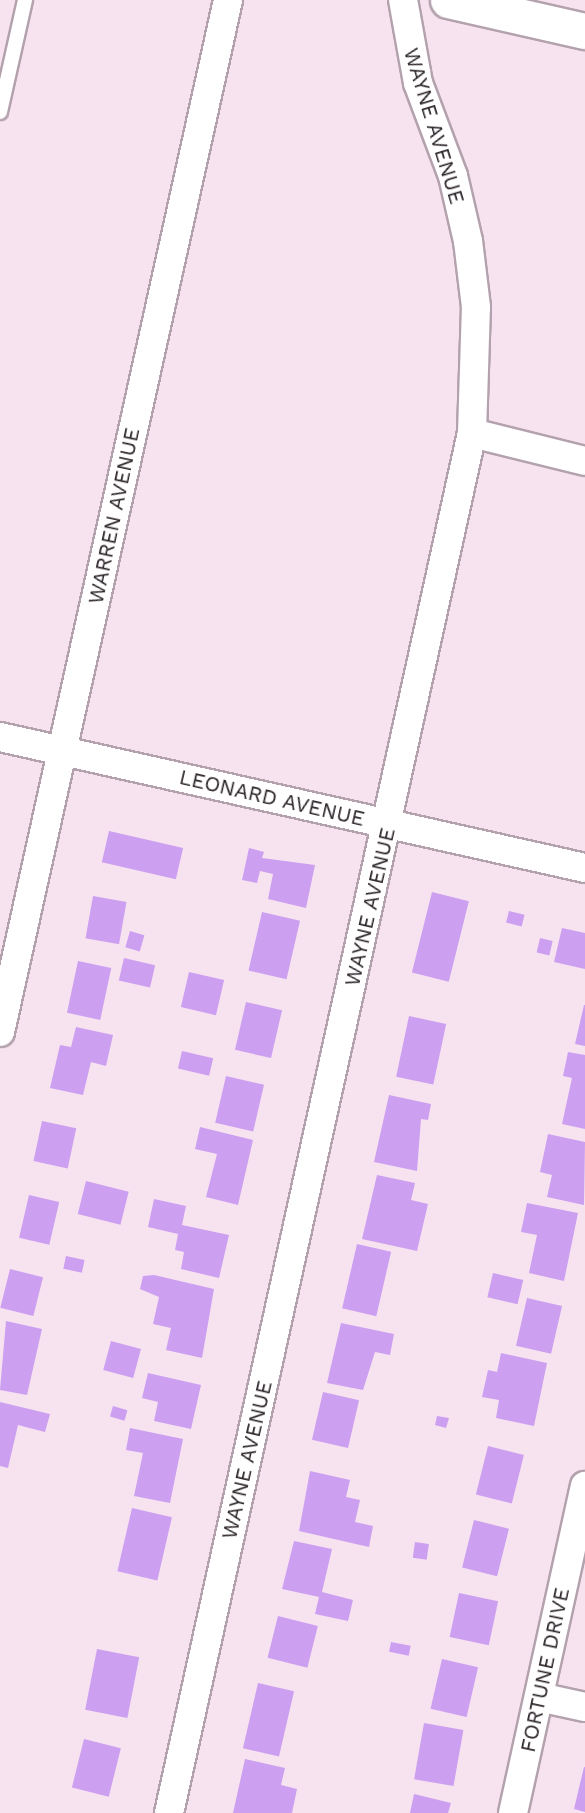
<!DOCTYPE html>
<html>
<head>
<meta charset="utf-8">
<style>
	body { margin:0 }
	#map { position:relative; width:585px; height:1813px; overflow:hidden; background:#f6e3ef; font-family:"Work Sans",sans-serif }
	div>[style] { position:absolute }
	.building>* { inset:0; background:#cd9ff1; transform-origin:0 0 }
	.roads { filter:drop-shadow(2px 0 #b3a2ad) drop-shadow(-2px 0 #b3a2ad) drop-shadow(0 2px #b3a2ad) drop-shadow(0 -2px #b3a2ad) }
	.service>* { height:14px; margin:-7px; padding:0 7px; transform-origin:7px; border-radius:7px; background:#fff }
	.minor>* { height:28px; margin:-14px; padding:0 14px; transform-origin:14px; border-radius:14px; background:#fff }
	.tertiary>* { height:35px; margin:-17.5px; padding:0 17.5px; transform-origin:17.5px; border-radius:17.5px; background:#fff }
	span { translate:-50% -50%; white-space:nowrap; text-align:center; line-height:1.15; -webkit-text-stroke:6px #fff; paint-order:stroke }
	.street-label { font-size:21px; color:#2a2328 }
</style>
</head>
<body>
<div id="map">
	<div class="building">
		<div style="left:109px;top:831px;width:76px;height:32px;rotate:13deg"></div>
		<div style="clip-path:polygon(249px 848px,264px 852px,262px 858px,315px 865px,306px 908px,268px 899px,273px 874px,260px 871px,257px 883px,242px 880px)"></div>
		<div style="left:432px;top:892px;width:38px;height:83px;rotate:14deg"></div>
		<div style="left:93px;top:896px;width:34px;height:43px;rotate:10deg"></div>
		<div style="left:509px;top:911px;width:16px;height:12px;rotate:14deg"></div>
		<div style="left:262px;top:912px;width:39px;height:60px;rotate:13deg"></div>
		<div style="clip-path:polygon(562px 928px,585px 933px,585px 969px,554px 962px)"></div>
		<div style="left:130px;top:931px;width:15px;height:17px;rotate:16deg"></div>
		<div style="left:540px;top:938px;width:13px;height:15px;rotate:13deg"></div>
		<div style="left:124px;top:958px;width:32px;height:23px;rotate:13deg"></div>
		<div style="left:78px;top:961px;width:34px;height:53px;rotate:12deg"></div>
		<div style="left:189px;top:972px;width:36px;height:36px;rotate:13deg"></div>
		<div style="left:246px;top:1002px;width:37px;height:49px;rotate:13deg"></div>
		<div style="clip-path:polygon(584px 1005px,585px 1005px,585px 1046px,575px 1044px)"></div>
		<div style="left:409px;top:1016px;width:38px;height:62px;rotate:12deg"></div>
		<div style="clip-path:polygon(76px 1027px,113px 1035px,106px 1066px,91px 1062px,83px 1095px,50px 1088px,60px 1045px,71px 1047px)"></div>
		<div style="left:182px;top:1051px;width:32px;height:18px;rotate:13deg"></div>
		<div style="clip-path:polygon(568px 1052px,585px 1055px,585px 1129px,562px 1124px,572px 1078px,563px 1076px)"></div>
		<div style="left:226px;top:1076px;width:39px;height:48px;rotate:13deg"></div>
		<div style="clip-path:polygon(389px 1095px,431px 1104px,428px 1120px,421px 1119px,417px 1171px,374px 1162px)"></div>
		<div style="left:42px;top:1121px;width:35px;height:41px;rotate:12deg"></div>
		<div style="clip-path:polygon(200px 1127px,253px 1140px,238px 1205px,206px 1197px,217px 1154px,195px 1149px)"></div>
		<div style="clip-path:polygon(548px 1134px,585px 1142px,584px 1205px,547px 1197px,552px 1175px,540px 1172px)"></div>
		<div style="clip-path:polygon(377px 1175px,415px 1183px,411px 1200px,428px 1204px,417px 1251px,362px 1239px)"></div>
		<div style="left:86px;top:1181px;width:44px;height:34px;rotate:14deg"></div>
		<div style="left:29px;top:1195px;width:31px;height:44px;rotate:13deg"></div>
		<div style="clip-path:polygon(154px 1199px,186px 1206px,182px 1225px,229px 1235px,219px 1278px,181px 1269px,184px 1252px,175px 1250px,178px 1234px,148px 1227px)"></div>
		<div style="clip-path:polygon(527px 1203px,578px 1213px,564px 1281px,529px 1273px,537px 1235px,521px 1232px)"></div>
		<div style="left:357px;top:1244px;width:35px;height:66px;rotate:13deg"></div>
		<div style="left:66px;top:1256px;width:19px;height:13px;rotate:12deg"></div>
		<div style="left:10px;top:1269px;width:34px;height:40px;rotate:14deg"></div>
		<div style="left:493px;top:1273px;width:31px;height:25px;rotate:13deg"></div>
		<div style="clip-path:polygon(154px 1275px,214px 1289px,202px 1358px,166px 1350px,171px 1328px,153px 1324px,159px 1297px,140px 1289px,143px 1276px)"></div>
		<div style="left:527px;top:1298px;width:36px;height:49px;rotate:13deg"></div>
		<div style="clip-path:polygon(6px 1321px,42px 1329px,27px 1395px,0 1390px)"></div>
		<div style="clip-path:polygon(341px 1323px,394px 1334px,390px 1355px,375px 1352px,363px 1390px,327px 1383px)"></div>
		<div style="left:111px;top:1341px;width:31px;height:30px;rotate:15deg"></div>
		<div style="clip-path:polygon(501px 1353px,547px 1363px,534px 1426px,496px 1418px,499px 1400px,482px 1397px,488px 1370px,497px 1372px)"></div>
		<div style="clip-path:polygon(148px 1373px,201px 1385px,191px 1429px,154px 1421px,158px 1402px,142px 1398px)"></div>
		<div style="left:323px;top:1392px;width:37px;height:49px;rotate:13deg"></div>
		<div style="clip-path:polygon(0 1402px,50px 1414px,45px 1432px,18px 1425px,8px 1468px,0 1466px)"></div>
		<div style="left:113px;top:1406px;width:15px;height:11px;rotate:16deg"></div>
		<div style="clip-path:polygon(437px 1416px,449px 1418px,446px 1428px,435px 1425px)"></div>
		<div style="clip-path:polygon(130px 1428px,183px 1439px,170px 1503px,134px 1496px,143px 1453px,126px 1450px)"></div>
		<div style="left:488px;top:1446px;width:37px;height:50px;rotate:14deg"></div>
		<div style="clip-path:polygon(310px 1471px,350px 1480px,346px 1497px,360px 1500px,355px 1522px,373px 1526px,369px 1547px,299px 1531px)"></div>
		<div style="left:132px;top:1508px;width:41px;height:65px;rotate:13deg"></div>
		<div style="left:474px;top:1520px;width:36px;height:49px;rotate:14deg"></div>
		<div style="clip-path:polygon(294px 1541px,332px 1549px,322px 1592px,353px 1600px,348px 1621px,315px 1614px,319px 1597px,282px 1589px)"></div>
		<div style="left:415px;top:1542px;width:14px;height:16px;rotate:8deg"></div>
		<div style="left:459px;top:1593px;width:40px;height:45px;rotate:12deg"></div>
		<div style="left:278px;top:1616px;width:41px;height:43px;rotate:14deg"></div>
		<div style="left:391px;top:1642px;width:20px;height:10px;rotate:11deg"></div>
		<div style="left:97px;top:1649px;width:43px;height:62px;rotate:11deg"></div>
		<div style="left:442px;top:1659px;width:37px;height:51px;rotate:13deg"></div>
		<div style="left:258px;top:1683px;width:37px;height:67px;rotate:13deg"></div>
		<div style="left:424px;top:1723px;width:40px;height:57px;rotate:10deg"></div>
		<div style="left:84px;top:1739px;width:38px;height:50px;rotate:14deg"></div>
		<div style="clip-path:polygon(245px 1759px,285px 1768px,281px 1785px,297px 1789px,292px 1813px,233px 1813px)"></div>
		<div style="clip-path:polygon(584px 1767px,585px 1767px,585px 1812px,574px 1809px)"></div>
		<div style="clip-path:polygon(414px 1794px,451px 1803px,448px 1813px,410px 1813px)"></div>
	</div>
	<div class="roads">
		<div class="service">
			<div style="left:0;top:112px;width:115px;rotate:-77.4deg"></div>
		</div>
		<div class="minor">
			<div style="left:472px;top:433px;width:116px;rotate:13.9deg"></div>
			<div style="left:0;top:737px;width:599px;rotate:12.62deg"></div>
			<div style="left:0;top:1032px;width:1057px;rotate:-77.54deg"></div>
			<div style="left:539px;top:1697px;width:47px;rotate:12.3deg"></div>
			<div style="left:169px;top:1813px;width:1413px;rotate:-77.62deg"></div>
			<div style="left:472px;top:433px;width:126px;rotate:-88.2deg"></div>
			<div style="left:476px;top:307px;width:66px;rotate:-96.9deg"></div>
			<div style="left:468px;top:241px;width:67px;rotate:-103deg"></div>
			<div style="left:453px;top:176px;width:99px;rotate:-110.6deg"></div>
			<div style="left:418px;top:83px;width:84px;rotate:-100.2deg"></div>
			<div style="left:513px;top:1813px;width:335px;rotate:-77.6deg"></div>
		</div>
		<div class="tertiary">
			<div style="left:448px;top:0;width:140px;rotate:12.8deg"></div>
		</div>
	</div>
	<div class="street-label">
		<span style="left:434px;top:126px;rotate:73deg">WAYNE AVENUE</span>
		<span style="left:114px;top:516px;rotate:-78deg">WARREN AVENUE</span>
		<span style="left:272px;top:798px;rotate:13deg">LEONARD AVENUE</span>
		<span style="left:370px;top:907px;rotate:-77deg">WAYNE AVENUE</span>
		<span style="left:247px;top:1460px;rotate:-77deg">WAYNE AVENUE</span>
		<span style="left:545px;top:1670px;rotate:-78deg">FORTUNE DRIVE</span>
	</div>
</div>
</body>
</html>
